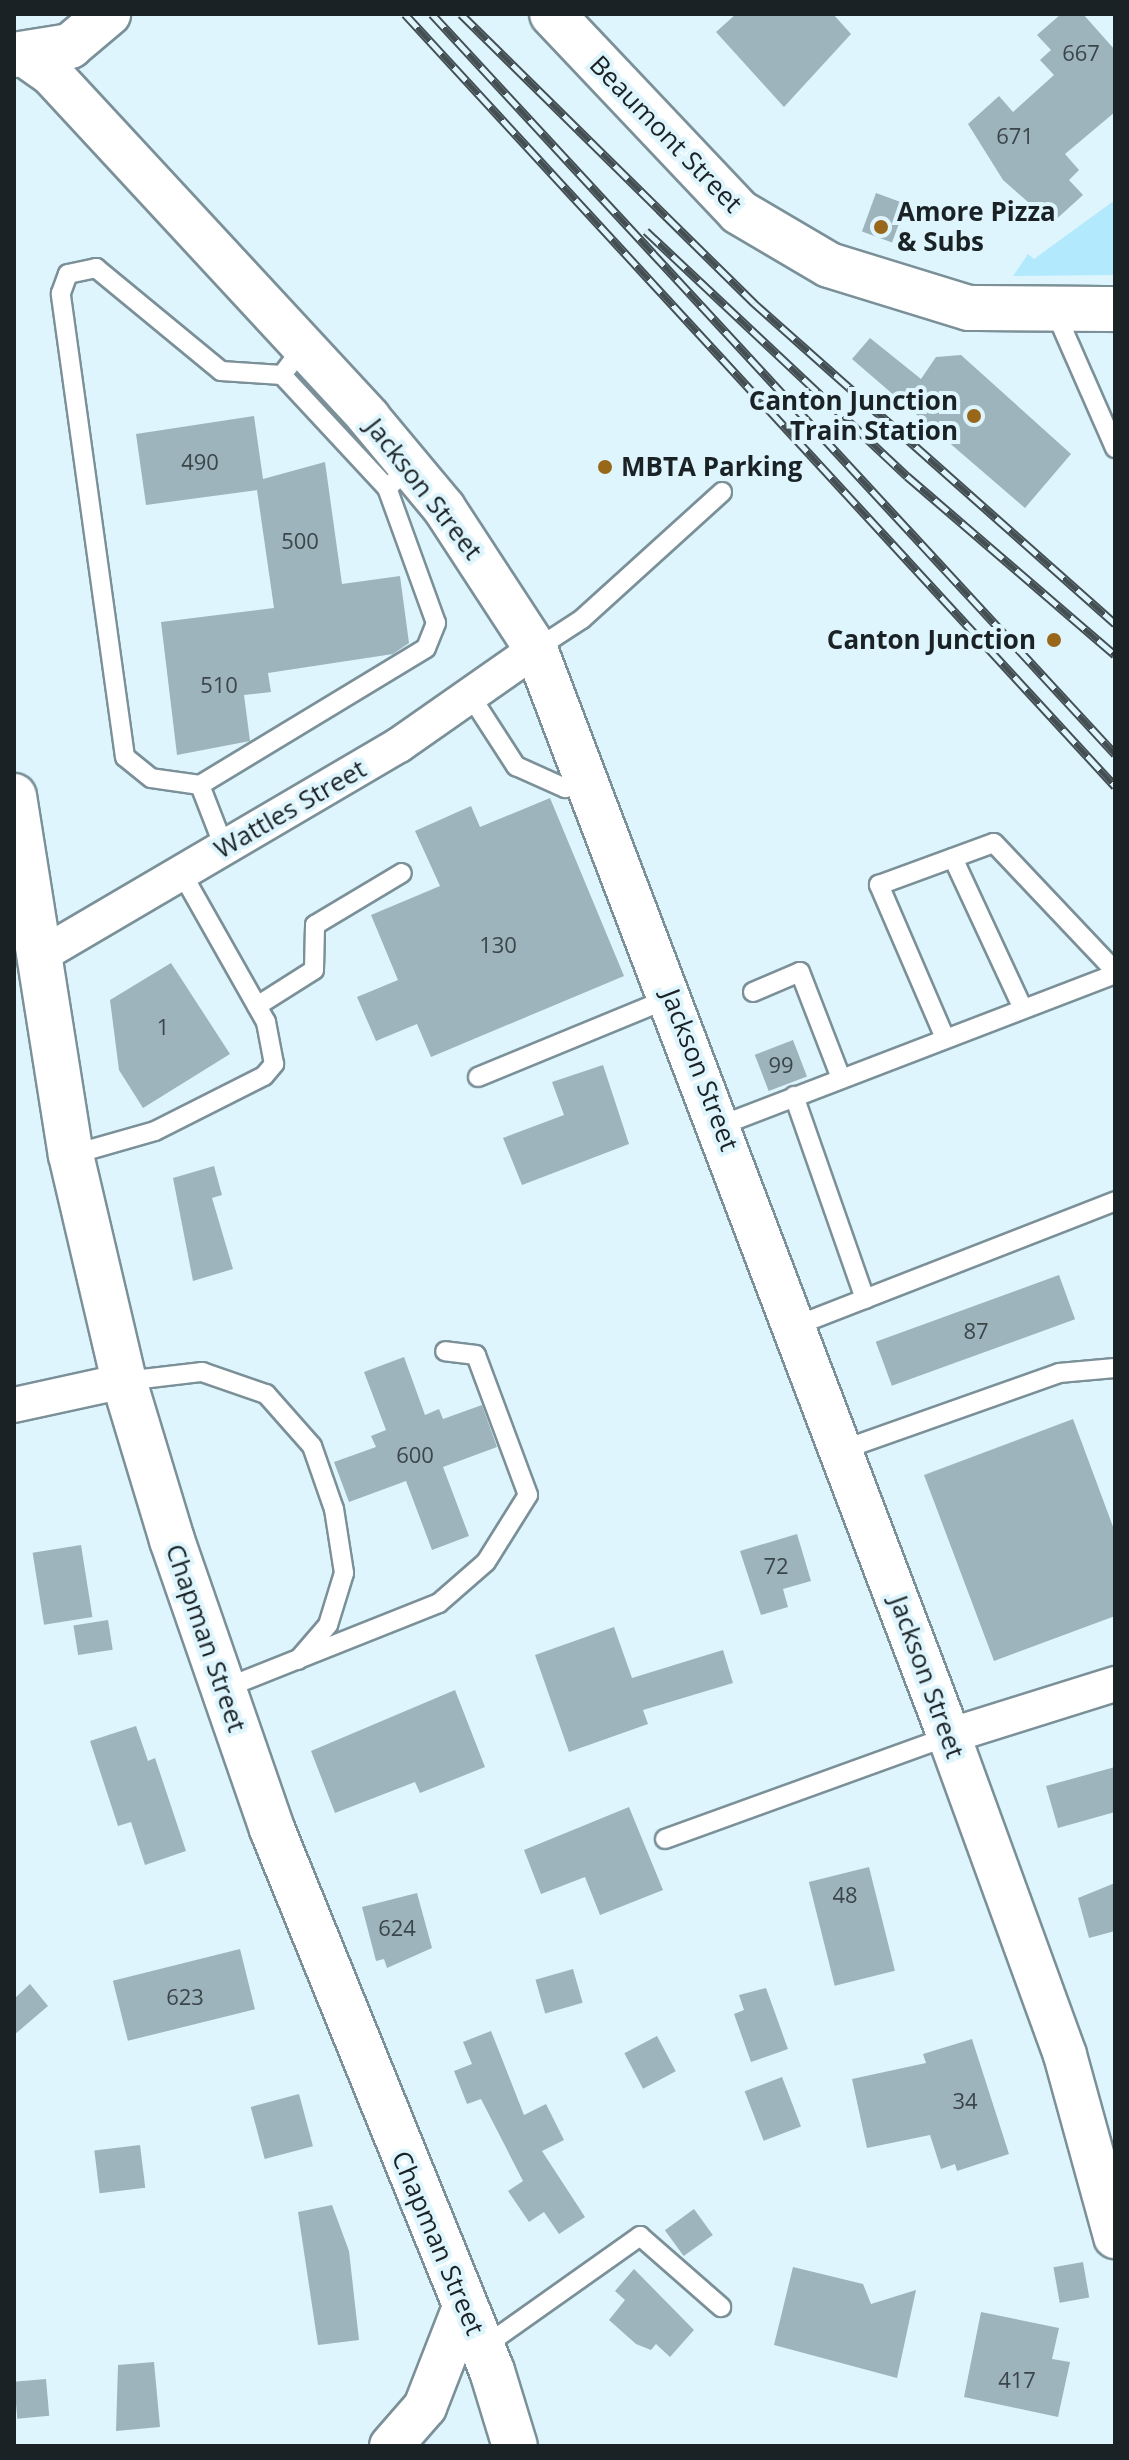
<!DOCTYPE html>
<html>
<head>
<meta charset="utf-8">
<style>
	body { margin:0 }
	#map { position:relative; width:1129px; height:2460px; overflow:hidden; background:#def5fd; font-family:"Open Sans",sans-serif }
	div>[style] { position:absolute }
	.green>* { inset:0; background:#b2e9fd }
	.building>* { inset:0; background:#9eb4bd; transform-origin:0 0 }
	.roads { filter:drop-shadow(2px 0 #7b9098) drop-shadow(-2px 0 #7b9098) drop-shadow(0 2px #7b9098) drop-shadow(0 -2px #7b9098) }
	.service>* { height:18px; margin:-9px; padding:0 9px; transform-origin:9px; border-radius:9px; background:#fff }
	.minor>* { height:34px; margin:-17px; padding:0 17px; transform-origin:17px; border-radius:17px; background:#fff }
	.tertiary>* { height:42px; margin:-21px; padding:0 21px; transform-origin:21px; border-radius:21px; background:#fff }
	.secondary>* { height:44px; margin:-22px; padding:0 22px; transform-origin:22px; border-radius:22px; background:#fff }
	.rail>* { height:9px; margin-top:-4.5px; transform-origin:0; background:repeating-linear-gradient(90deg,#def5fd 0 18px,#444f53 0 36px); box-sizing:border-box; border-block:2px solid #444f53 }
	.dots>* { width:22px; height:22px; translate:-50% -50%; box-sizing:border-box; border:4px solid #def5fd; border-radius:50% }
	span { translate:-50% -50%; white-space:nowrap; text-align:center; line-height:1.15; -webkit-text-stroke:8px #def5fd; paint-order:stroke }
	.number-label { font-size:22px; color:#3b464b }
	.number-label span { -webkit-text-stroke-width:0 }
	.street-label { font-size:26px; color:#1a2225 }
	.poi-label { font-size:26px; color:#1a2225; font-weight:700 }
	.left { translate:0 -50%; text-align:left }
	.right { translate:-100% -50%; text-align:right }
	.frame { position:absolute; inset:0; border:16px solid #1a2225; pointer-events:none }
</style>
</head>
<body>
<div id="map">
	<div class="green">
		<div style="clip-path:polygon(1115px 200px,1115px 275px,1013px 276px,1028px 254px,1034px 259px)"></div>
	</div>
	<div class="building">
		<div style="clip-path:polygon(736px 14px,833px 14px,851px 34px,784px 107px,716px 32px)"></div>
		<div style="clip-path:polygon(1061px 14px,1083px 14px,1115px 50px,1115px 112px,1065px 154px,1079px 170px,1069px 180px,1083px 195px,1052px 223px,1003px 180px,968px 124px,999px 96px,1013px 112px,1054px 75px,1040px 60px,1051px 50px,1037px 35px)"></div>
		<div style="left:876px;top:193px;width:32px;height:41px;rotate:20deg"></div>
		<div style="clip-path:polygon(870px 338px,921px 379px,936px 357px,961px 355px,1071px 454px,1025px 508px,852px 359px)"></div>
		<div style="clip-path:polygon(254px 416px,263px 479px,325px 462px,342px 584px,400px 576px,409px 643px,393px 654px,268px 673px,271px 692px,244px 695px,250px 741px,177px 755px,161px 622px,274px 608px,257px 490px,146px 505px,136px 434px)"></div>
		<div style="clip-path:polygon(550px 798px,624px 976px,431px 1057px,417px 1024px,376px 1041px,357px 997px,398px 980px,371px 915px,440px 886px,415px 831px,471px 806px,480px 827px)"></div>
		<div style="clip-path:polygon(171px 963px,230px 1054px,143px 1108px,119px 1070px,110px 1000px)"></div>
		<div style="left:793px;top:1040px;width:39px;height:41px;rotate:69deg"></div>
		<div style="clip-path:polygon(603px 1065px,629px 1144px,522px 1185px,503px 1138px,564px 1115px,552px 1082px)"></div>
		<div style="clip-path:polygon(214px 1166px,222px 1195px,212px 1198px,233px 1269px,193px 1281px,173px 1178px)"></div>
		<div style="left:1059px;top:1275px;width:47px;height:195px;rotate:70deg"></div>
		<div style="clip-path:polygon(404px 1357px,425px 1415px,439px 1409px,443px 1419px,482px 1405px,497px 1447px,443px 1467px,469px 1536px,432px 1550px,406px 1481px,349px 1502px,334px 1462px,376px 1447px,371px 1436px,386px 1430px,364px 1372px)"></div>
		<div style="clip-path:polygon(1073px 1419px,1115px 1532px,1115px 1616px,994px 1661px,924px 1475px)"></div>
		<div style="clip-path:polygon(797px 1534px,811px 1581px,783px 1589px,788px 1607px,761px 1615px,740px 1551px)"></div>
		<div style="left:81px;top:1545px;width:73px;height:49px;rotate:81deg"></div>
		<div style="left:108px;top:1620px;width:30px;height:35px;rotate:81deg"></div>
		<div style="clip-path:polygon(614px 1627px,632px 1678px,723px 1650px,733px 1683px,643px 1710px,648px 1724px,569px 1752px,535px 1655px)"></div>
		<div style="clip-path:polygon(455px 1690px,485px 1767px,420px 1793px,415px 1782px,335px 1813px,311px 1751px)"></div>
		<div style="clip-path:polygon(136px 1726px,148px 1761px,155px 1758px,186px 1851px,145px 1865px,131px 1822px,118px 1826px,90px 1741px)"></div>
		<div style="clip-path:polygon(1115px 1767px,1115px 1812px,1058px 1828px,1046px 1786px)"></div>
		<div style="clip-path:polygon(629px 1807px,663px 1890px,600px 1915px,585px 1877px,541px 1894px,524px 1850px)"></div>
		<div style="left:869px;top:1867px;width:107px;height:62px;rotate:76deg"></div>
		<div style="clip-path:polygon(1115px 1883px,1115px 1931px,1089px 1938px,1078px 1898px)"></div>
		<div style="clip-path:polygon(417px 1893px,432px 1948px,387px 1968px,384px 1959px,376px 1961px,362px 1907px)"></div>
		<div style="left:240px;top:1949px;width:62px;height:131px;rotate:76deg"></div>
		<div style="left:573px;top:1969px;width:35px;height:39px;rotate:74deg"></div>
		<div style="clip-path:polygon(30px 1984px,48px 2006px,14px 2035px,14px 1999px)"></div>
		<div style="clip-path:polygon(766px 1988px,788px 2049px,751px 2062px,734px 2014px,744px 2010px,739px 1995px)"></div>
		<div style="clip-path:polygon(491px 2031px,524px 2115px,546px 2104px,564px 2140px,542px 2151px,585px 2217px,559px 2234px,544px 2212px,529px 2222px,508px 2191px,523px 2181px,481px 2099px,467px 2104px,454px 2071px,472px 2064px,463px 2042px)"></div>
		<div style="left:657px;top:2036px;width:40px;height:37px;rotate:62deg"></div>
		<div style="clip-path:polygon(972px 2039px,1009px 2154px,957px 2171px,955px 2164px,941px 2169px,930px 2135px,867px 2148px,852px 2079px,926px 2063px,923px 2054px)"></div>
		<div style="left:782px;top:2077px;width:53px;height:40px;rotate:69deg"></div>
		<div style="left:299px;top:2094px;width:54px;height:50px;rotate:75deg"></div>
		<div style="left:140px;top:2145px;width:43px;height:46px;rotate:83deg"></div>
		<div style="clip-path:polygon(332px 2205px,349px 2251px,359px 2340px,318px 2345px,298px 2212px)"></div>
		<div style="left:694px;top:2209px;width:32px;height:36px;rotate:54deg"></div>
		<div style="left:1083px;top:2262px;width:36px;height:30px;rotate:80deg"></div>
		<div style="clip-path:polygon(793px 2267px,863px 2284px,871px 2304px,916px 2290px,897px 2378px,774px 2345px)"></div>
		<div style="clip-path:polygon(634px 2269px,694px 2330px,670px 2357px,656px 2344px,651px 2350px,636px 2344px,609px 2320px,625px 2300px,615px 2291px)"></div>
		<div style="clip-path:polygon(981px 2312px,1059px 2328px,1052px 2359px,1070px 2362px,1058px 2417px,964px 2397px)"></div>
		<div style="clip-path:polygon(154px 2362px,160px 2427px,116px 2431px,118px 2365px)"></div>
		<div style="left:46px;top:2379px;width:37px;height:32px;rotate:85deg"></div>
	</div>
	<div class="roads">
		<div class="service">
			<div style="left:1054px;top:309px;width:152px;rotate:66.3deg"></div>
			<div style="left:282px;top:375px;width:154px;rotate:47.1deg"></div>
			<div style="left:536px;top:649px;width:55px;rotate:-33.1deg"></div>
			<div style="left:582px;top:619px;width:189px;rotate:-42.2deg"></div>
			<div style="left:470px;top:695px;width:85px;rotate:57.1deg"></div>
			<div style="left:516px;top:766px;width:54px;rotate:24.2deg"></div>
			<div style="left:565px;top:788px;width:24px;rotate:-12deg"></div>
			<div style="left:200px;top:785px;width:264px;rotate:-31.2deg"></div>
			<div style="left:426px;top:648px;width:27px;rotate:-68deg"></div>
			<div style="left:436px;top:623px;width:144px;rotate:-109.9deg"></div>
			<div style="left:387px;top:488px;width:31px;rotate:-42deg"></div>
			<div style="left:224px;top:847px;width:66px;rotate:-111.2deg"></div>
			<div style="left:200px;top:785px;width:49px;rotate:-171.9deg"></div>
			<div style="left:151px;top:778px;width:33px;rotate:-141deg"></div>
			<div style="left:125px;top:757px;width:468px;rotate:-97.9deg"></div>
			<div style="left:61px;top:293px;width:20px;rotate:-70deg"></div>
			<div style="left:68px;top:274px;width:29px;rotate:-12deg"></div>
			<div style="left:96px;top:268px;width:162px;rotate:39.5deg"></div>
			<div style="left:221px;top:371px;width:61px;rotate:3.8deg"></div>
			<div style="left:282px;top:375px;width:34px;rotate:-53deg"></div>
			<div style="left:953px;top:858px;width:166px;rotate:65.1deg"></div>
			<div style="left:753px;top:992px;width:51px;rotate:-23.1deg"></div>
			<div style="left:800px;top:972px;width:114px;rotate:68.9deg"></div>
			<div style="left:257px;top:1006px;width:67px;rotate:-32.3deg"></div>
			<div style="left:314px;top:970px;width:45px;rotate:-88.7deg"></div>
			<div style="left:315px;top:925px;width:101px;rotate:-30.9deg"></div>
			<div style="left:945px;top:1038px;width:167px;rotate:-113.3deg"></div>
			<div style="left:879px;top:885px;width:122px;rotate:-20.1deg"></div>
			<div style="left:994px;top:843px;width:176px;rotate:46.6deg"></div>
			<div style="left:478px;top:1077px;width:208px;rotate:-22.4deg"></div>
			<div style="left:794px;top:1096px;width:215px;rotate:70.7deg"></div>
			<div style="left:722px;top:1125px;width:421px;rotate:-21deg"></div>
			<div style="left:71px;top:1155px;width:87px;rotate:-15.9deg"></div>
			<div style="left:155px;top:1131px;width:122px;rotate:-26.8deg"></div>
			<div style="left:264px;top:1076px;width:16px;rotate:-50deg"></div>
			<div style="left:274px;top:1064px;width:43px;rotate:-100.8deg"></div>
			<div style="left:266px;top:1022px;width:172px;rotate:-119.5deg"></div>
			<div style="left:795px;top:1326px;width:344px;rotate:-21.3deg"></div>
			<div style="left:125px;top:1381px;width:78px;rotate:-6.7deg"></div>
			<div style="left:202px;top:1372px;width:68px;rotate:19deg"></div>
			<div style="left:266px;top:1394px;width:69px;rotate:48.5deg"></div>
			<div style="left:312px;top:1446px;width:67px;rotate:70.8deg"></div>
			<div style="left:334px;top:1509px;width:65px;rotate:81.1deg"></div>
			<div style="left:344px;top:1573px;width:54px;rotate:107.1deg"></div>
			<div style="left:328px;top:1625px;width:46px;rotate:130.6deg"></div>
			<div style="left:842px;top:1450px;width:230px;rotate:-19.5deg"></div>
			<div style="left:1059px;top:1373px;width:56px;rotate:-5.1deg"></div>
			<div style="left:223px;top:1689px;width:232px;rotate:-21.7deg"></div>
			<div style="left:439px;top:1603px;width:62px;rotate:-41.1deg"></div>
			<div style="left:486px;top:1562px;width:79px;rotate:-57.9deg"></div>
			<div style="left:528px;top:1495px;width:149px;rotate:-110.4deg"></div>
			<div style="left:476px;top:1355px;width:31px;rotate:-173deg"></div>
			<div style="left:665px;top:1839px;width:302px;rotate:-19.9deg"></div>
			<div style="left:482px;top:2348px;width:194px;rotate:-35.3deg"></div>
			<div style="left:640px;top:2236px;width:108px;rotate:41.2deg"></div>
		</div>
		<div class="minor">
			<div style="left:36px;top:958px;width:421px;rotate:-30.4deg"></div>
			<div style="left:399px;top:745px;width:167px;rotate:-35deg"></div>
			<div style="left:14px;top:1405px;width:113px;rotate:-12.3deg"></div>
			<div style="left:949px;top:1736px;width:174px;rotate:-17.4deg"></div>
		</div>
		<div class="tertiary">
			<div style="left:24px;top:55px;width:33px;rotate:35deg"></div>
			<div style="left:51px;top:74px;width:468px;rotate:47.2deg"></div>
			<div style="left:369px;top:418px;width:117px;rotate:50.2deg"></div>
			<div style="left:444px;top:508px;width:168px;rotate:56.9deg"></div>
			<div style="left:536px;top:649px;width:1163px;rotate:69.2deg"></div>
			<div style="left:949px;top:1736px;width:339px;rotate:70deg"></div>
			<div style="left:1065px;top:2055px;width:189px;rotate:74.6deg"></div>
			<div style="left:391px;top:2446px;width:52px;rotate:-48.9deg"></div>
			<div style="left:425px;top:2407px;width:107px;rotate:-68.7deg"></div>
		</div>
		<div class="secondary">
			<div style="left:552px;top:14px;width:272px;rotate:46.6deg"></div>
			<div style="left:739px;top:212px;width:104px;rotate:30.5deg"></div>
			<div style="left:829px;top:265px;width:146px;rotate:17.1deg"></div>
			<div style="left:969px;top:308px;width:146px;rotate:0.4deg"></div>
			<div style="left:14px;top:55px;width:57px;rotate:-9.1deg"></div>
			<div style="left:70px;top:46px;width:50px;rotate:-40.1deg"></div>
			<div style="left:14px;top:796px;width:363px;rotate:81deg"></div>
			<div style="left:71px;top:1155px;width:232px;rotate:76.8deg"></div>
			<div style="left:124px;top:1381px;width:166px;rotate:73.2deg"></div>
			<div style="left:172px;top:1540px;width:306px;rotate:70.9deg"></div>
			<div style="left:272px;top:1829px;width:585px;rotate:67.91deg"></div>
			<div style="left:492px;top:2371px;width:78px;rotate:73deg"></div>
		</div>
	</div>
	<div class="rail">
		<div style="left:405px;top:14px;width:1049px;rotate:47.4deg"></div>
		<div style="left:432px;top:14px;width:1007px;rotate:47.29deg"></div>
		<div style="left:461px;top:14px;width:412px;rotate:44.6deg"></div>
		<div style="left:754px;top:303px;width:483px;rotate:41.6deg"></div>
		<div style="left:646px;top:231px;width:358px;rotate:43.2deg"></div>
		<div style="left:907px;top:476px;width:274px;rotate:40.7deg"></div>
	</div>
	<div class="dots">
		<div style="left:881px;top:227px;background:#986719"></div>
		<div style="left:974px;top:416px;background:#986719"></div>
		<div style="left:605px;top:467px;background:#986719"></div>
		<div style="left:1054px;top:640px;background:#986719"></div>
	</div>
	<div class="number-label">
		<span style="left:1081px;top:53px">667</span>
		<span style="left:1015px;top:136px">671</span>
		<span style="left:200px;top:462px">490</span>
		<span style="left:300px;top:541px">500</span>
		<span style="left:219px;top:685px">510</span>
		<span style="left:498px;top:945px">130</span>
		<span style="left:163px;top:1027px">1</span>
		<span style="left:781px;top:1065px">99</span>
		<span style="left:976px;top:1331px">87</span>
		<span style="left:415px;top:1455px">600</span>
		<span style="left:776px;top:1566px">72</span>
		<span style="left:845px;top:1895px">48</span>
		<span style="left:397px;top:1928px">624</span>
		<span style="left:185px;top:1997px">623</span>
		<span style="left:965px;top:2101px">34</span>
		<span style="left:1017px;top:2380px">417</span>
	</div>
	<div class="street-label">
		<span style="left:666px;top:134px;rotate:46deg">Beaumont Street</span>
		<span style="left:424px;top:489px;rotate:52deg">Jackson Street</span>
		<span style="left:290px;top:809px;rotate:-30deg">Wattles Street</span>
		<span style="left:700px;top:1070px;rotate:69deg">Jackson Street</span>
		<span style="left:206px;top:1638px;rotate:71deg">Chapman Street</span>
		<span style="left:927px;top:1677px;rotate:70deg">Jackson Street</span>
		<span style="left:438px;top:2243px;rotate:67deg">Chapman Street</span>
	</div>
	<div class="poi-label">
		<span class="left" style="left:897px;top:227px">Amore Pizza<br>&amp; Subs</span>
		<span class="right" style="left:958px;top:416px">Canton Junction<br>Train Station</span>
		<span class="left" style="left:621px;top:467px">MBTA Parking</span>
		<span class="right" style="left:1036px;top:640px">Canton Junction</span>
	</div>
	<div class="frame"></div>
</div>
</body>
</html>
